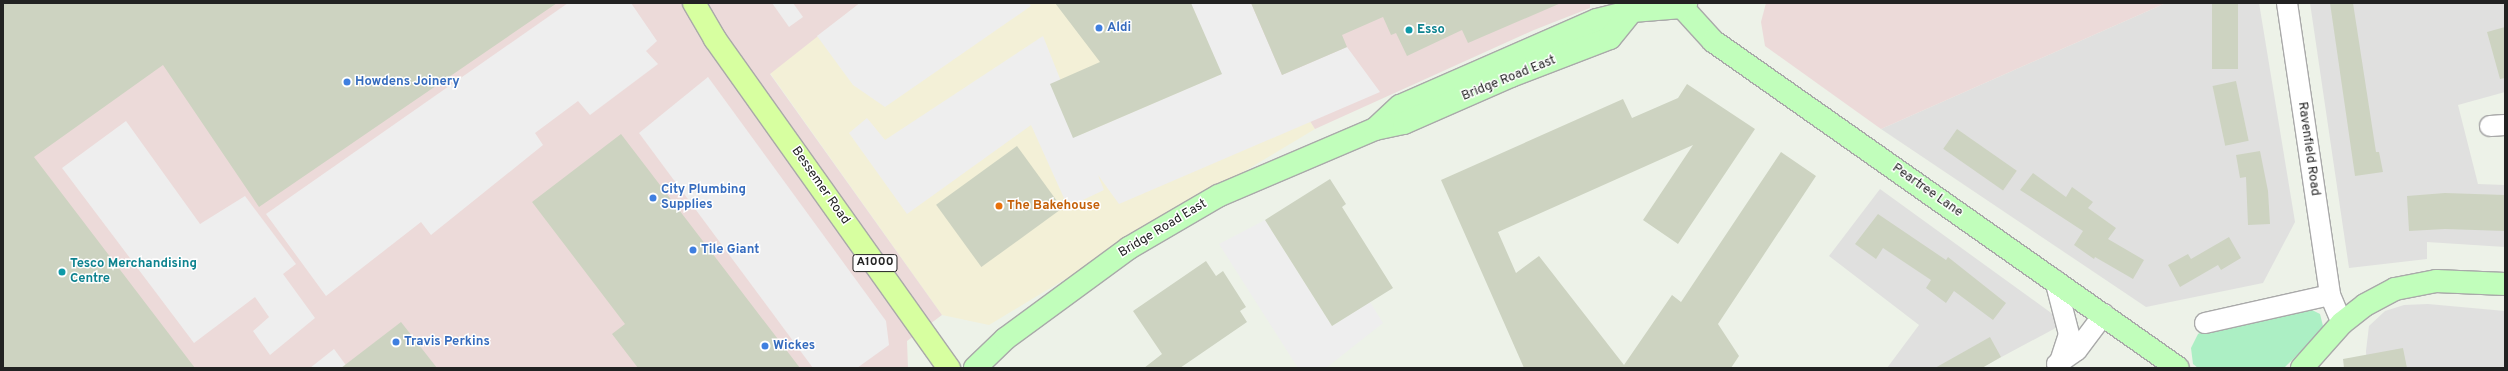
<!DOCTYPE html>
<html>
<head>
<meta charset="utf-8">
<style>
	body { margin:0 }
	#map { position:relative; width:2508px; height:371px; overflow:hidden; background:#edf2e8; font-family:Overpass,sans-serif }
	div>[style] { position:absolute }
	.residential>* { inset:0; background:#e0e0df }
	.commercial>* { inset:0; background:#f3f0d7 }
	.industrial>* { inset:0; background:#ecdad9 }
	.grass>* { inset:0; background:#acefc4 }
	.parking>* { inset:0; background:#eee }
	.building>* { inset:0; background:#cdd3c1; transform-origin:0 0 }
	.roads { filter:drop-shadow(1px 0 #a9a9a9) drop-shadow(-1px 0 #a9a9a9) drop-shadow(0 1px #a9a9a9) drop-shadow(0 -1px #a9a9a9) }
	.street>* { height:20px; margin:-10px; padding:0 10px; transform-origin:10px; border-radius:10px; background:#fff }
	.secondary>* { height:22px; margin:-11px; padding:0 11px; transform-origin:11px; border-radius:11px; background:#c1febb }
	.primary>* { height:22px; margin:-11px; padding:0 11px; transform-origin:11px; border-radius:11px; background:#d7ffa0 }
	.dots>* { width:11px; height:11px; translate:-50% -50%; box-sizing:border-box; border:2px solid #fff; border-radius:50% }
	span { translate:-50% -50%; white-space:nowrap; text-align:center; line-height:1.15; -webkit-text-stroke:3px #fff; paint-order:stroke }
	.shield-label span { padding:1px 3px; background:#fff; border:1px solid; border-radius:3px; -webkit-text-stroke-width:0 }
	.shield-label { font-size:12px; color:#222; font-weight:700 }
	.shop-label { font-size:13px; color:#366cbe; font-weight:700 }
	.left { translate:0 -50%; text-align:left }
	.culture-label { font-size:13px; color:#0d838f; font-weight:700 }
	.street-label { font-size:13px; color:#222 }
	.food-label { font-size:13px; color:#c56008; font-weight:700 }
	.frame { position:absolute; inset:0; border:4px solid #222; pointer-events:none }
</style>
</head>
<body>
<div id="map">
	<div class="residential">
		<div style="clip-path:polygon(2166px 3px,2259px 3px,2295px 222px,2263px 283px,2146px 307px,1881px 129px)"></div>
		<div style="clip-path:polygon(2310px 3px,2505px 3px,2505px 92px,2458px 105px,2478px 184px,2505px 185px,2505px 247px,2427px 242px,2427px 259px,2349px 268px)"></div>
		<div style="clip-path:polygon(1880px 189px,2065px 323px,1981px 368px,1887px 368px,1919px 325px,1829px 256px)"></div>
		<div style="clip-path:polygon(2428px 304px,2505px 311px,2505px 368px,2367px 368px,2366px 351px,2369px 326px,2385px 311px,2404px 305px)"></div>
	</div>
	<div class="commercial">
		<div style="clip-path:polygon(860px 3px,1235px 3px,1315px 129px,989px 325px,942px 315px,770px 73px)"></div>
	</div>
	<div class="industrial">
		<div style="clip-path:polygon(3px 3px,860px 3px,770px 74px,942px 315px,907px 341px,908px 368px,3px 368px)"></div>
		<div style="clip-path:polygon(1235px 3px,1590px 3px,1590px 8px,1534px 30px,1315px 129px)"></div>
		<div style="clip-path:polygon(1766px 3px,2166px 3px,1881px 129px,1765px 46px,1761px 22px)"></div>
	</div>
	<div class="grass">
		<div style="clip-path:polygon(2310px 309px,2320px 314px,2323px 326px,2321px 332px,2284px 368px,2198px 368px,2193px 364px,2191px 348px,2198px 334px,2205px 330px)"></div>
	</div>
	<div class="parking">
		<div style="clip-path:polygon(568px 3px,631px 3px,657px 41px,646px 51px,658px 64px,590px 115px,578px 101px,535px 133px,543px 145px,431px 235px,421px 222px,326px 296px,266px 214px)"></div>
		<div style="clip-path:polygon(772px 3px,793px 3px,803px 17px,789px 27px)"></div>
		<div style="clip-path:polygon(860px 3px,1029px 3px,1031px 6px,885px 107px,853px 85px,817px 36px)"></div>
		<div style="clip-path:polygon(1176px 3px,1251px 3px,1282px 75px,1347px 47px,1380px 92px,1119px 204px,1098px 175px,1104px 190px,1068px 207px,1031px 125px,907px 214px,849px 133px,867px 118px,885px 140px,1043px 36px,1082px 134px,1221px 74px,1193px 8px)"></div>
		<div style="clip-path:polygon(708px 77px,886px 321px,889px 345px,857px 368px,813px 368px,639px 133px)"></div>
		<div style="clip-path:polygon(126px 121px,200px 224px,245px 196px,296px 264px,283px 274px,315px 318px,270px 355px,253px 331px,269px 317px,255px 297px,194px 343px,62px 168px)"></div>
		<div style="clip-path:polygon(1265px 220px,1332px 326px,1370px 302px,1383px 323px,1326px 368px,1298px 368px,1219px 244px)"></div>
		<div style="clip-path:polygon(334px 349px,348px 368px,310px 368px)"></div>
	</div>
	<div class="building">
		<div style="clip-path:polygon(3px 3px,557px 3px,259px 207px,163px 65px,34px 157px,195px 368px,3px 368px)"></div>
		<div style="clip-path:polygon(1055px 3px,1191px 3px,1222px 74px,1073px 138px,1050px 84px,1100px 62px)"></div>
		<div style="clip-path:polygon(1251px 3px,1561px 3px,1468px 43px,1462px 30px,1407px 56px,1396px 33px,1391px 35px,1383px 17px,1342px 35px,1347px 47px,1282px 75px)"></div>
		<div style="left:2212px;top:3px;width:26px;height:66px"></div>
		<div style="clip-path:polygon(2330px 3px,2353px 3px,2376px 152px,2379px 152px,2383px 172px,2355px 176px)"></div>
		<div style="clip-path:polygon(2505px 27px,2505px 78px,2500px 79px,2487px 32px)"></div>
		<div style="left:2236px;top:81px;width:61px;height:24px;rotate:78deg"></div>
		<div style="clip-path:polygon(1687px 84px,1755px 129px,1678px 244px,1643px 220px,1693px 145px,1498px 232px,1516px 273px,1539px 256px,1624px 365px,1672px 295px,1681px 302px,1781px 152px,1816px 176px,1718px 324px,1739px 356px,1731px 368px,1524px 368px,1441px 180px,1623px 99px,1632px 118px,1678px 98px)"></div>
		<div style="left:1957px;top:129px;width:73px;height:24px;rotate:35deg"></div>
		<div style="clip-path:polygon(621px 134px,800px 368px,638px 368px,612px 334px,625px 324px,532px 202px)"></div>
		<div style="left:1017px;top:146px;width:77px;height:100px;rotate:54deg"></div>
		<div style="clip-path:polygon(2260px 151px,2268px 191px,2270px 224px,2248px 225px,2246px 177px,2240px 178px,2236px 155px)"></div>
		<div style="clip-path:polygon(2033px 173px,2066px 197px,2072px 187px,2093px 202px,2088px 208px,2116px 228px,2108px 239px,2144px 260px,2133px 279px,2095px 257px,2094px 259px,2074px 245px,2083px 231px,2020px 190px)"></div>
		<div style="clip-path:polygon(1330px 179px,1346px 204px,1342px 207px,1393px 288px,1332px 326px,1265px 220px)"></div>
		<div style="clip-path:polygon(2445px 193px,2505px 195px,2505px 231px,2445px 229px,2409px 231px,2407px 196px)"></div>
		<div style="clip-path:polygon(1878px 214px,1946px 260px,1948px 257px,2006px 303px,1993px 320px,1954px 291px,1946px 303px,1926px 288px,1931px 280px,1883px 248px,1876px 259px,1855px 244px)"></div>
		<div style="clip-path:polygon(2229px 237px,2241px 258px,2221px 270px,2218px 265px,2180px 287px,2168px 265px,2188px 254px,2191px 259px)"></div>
		<div style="clip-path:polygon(1206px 261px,1216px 276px,1223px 271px,1246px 307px,1240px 311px,1247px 322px,1180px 368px,1144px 368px,1162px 354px,1133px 311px)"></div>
		<div style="clip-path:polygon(401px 322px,437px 368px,341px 368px)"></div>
		<div style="clip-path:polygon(1990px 337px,2001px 357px,1982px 368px,1935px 368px)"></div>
		<div style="clip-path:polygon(2403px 348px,2407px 368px,2344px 368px,2343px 359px)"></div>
	</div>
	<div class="roads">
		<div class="street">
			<div style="left:2287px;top:3px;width:295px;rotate:81.6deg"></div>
			<div style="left:2330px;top:295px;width:30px;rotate:67deg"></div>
			<div style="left:2490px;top:126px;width:15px;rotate:-4deg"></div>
			<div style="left:2055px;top:280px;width:56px;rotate:75.5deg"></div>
			<div style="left:2069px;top:334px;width:29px;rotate:108deg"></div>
			<div style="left:2205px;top:323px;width:128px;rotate:-12.6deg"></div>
			<div style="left:2057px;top:364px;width:24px;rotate:-35deg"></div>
			<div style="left:2077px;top:350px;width:45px;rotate:-53.1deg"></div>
		</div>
		<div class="secondary">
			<div style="left:1682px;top:7px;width:46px;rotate:47.6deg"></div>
			<div style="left:1713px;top:41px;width:568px;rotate:35.12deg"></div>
			<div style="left:1375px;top:129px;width:34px;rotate:-43deg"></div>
			<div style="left:1400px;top:106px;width:215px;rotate:-23.6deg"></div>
			<div style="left:1597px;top:20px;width:36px;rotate:-14deg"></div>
			<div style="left:1632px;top:11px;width:50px;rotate:-4.6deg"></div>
			<div style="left:1682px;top:7px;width:6px;rotate:-45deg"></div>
			<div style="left:975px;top:368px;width:42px;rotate:-44deg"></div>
			<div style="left:1005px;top:339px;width:154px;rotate:-36.3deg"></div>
			<div style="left:1129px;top:248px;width:103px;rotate:-30.3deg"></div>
			<div style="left:1218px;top:196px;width:171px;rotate:-23.1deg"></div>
			<div style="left:1375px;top:129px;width:30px;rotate:-12deg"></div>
			<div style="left:1404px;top:123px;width:117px;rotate:-23.7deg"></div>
			<div style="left:1511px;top:76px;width:106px;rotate:-21deg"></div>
			<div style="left:1610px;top:38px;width:35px;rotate:-51deg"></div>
			<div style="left:2302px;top:368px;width:60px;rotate:-48.4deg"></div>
			<div style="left:2342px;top:323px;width:29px;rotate:-38deg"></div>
			<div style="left:2365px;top:305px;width:34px;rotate:-28deg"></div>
			<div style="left:2395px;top:289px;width:42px;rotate:-11deg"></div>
			<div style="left:2436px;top:281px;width:69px;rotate:2.5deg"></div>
		</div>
		<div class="primary">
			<div style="left:694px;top:3px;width:42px;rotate:59.7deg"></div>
			<div style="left:715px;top:39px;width:404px;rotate:54.6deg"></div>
		</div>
	</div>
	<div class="dots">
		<div style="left:1099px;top:28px;background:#3f7fe0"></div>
		<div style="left:1409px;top:30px;background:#0f9aa8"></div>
		<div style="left:347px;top:82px;background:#3f7fe0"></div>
		<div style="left:653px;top:198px;background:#3f7fe0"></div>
		<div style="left:999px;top:206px;background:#e8710a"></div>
		<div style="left:693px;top:250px;background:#3f7fe0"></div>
		<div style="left:62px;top:272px;background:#0f9aa8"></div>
		<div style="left:396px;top:342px;background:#3f7fe0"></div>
		<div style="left:765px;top:346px;background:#3f7fe0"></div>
	</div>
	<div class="shield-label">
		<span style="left:875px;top:263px">A1000</span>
	</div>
	<div class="shop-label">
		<span class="left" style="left:1107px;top:28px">Aldi</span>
		<span class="left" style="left:355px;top:82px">Howdens Joinery</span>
		<span class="left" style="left:661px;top:198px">City Plumbing<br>Supplies</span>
		<span class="left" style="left:701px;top:250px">Tile Giant</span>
		<span class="left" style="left:404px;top:342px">Travis Perkins</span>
		<span class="left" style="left:773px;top:346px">Wickes</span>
	</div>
	<div class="culture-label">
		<span class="left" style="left:1417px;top:30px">Esso</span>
		<span class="left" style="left:70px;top:272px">Tesco Merchandising<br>Centre</span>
	</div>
	<div class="street-label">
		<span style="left:1509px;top:79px;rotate:-22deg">Bridge Road East</span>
		<span style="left:2308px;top:149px;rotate:82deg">Ravenfield Road</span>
		<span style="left:820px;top:186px;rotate:55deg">Bessemer Road</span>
		<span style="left:1927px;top:191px;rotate:35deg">Peartree Lane</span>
		<span style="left:1163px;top:229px;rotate:-31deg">Bridge Road East</span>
	</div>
	<div class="food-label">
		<span class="left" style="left:1007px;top:206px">The Bakehouse</span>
	</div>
	<div class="frame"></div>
</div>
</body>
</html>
